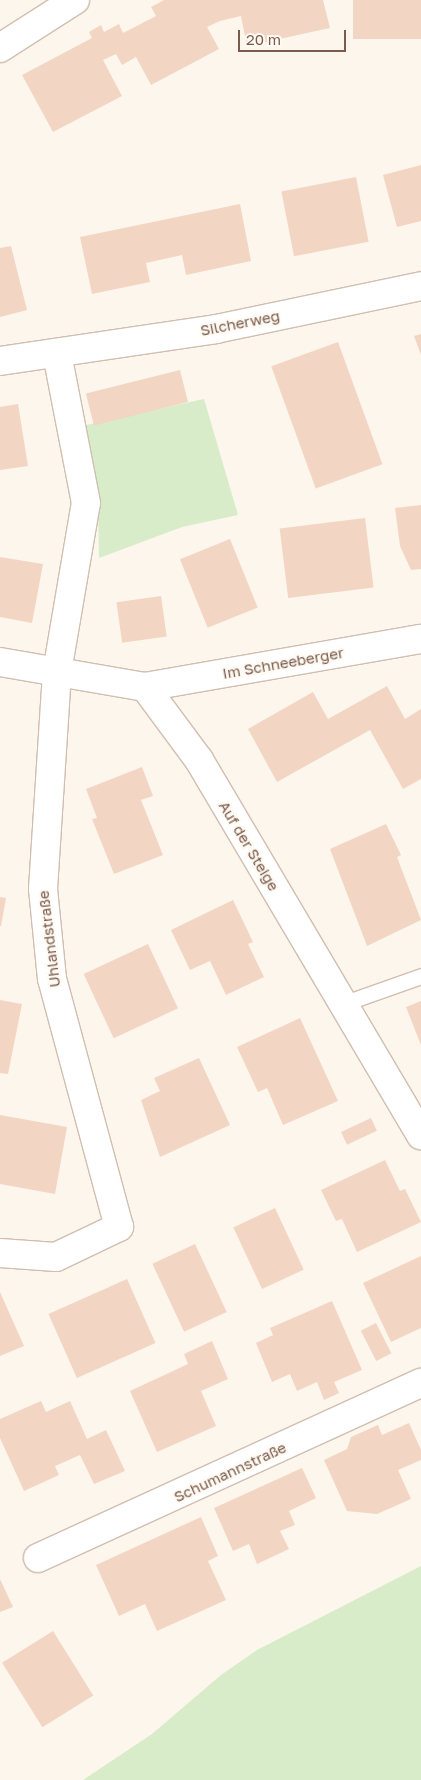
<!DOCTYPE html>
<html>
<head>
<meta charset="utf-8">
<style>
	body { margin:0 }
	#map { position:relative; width:421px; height:1780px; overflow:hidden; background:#fdf6ec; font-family:"Golos Text",sans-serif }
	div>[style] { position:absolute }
	.green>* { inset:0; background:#d8ecc9 }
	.building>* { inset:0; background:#f3d5c3; transform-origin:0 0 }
	.roads { filter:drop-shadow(1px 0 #d1beb0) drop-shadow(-1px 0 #d1beb0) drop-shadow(0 1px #d1beb0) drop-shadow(0 -1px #d1beb0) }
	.service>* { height:15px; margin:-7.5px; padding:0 7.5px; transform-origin:7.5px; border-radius:7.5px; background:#fff }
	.minor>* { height:28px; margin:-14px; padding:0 14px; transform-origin:14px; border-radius:14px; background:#fff }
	span { translate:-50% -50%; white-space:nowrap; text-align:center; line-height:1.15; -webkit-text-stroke:4.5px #fffaf3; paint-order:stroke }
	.street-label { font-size:15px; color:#7a5c4d }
	.scale { position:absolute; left:238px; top:30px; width:108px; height:22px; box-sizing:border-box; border:2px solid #7a5c4d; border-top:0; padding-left:6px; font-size:15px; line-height:18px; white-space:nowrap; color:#7a5c4d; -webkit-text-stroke:4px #fffaf3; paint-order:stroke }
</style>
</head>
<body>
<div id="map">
	<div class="green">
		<div style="clip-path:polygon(204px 399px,238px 515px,182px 527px,99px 558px,98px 501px,82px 426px)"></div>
		<div style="clip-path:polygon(421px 1566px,421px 1780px,83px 1780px,152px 1734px,221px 1675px,257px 1650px)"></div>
	</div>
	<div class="building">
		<div style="clip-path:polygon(164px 0,323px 0,330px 28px,247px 46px,241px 16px,220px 21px,207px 27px,219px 49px,151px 85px,136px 57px,122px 65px,116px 54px,103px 60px,122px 96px,53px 132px,22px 75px,92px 38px,89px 32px,101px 25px,104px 32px,119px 24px,123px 33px,156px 16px,151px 7px)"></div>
		<div style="left:353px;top:0;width:68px;height:39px"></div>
		<div style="clip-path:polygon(421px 165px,421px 221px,397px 227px,383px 175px)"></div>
		<div style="left:356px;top:177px;width:66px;height:76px;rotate:79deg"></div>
		<div style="clip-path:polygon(240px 204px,251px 261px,186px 275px,182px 255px,146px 263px,150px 282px,92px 294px,80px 237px)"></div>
		<div style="clip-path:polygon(11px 246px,27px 310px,0 317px,0 248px)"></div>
		<div style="clip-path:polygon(421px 334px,421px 355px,414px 336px)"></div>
		<div style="left:338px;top:342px;width:130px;height:71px;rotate:70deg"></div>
		<div style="left:180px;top:370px;width:33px;height:97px;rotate:76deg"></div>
		<div style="clip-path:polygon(18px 404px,28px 466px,0 470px,0 407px)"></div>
		<div style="clip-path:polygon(421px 505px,421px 569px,411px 570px,400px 546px,395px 508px)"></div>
		<div style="left:365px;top:518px;width:70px;height:86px;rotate:83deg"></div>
		<div style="left:230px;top:539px;width:74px;height:54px;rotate:68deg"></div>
		<div style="clip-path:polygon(0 557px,43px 564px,32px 623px,0 617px)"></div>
		<div style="left:161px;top:596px;width:41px;height:45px;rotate:82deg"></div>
		<div style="clip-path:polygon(387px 686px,405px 719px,421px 709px,421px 779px,403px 789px,370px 730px,277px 782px,248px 729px,313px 692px,328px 719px)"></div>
		<div style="clip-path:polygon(142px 767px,153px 796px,141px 800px,163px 855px,114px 874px,92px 819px,97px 818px,86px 789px)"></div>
		<div style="clip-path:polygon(386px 824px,401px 855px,397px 857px,421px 920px,367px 946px,330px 849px)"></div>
		<div style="clip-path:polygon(0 897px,6px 898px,1px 926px,0 926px)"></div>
		<div style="clip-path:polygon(233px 900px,253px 942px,248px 944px,264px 977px,226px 995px,210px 961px,190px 970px,171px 930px)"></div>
		<div style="left:148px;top:944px;width:71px;height:71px;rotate:65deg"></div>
		<div style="clip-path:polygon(0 1000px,22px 1004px,8px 1074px,0 1073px)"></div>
		<div style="clip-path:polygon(421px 1001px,421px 1045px,406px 1007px)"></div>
		<div style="clip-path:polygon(300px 1018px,338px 1101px,283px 1125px,267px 1088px,258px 1092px,237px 1047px)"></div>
		<div style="clip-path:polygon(199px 1058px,230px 1125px,160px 1157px,141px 1100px,160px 1091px,154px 1078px)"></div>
		<div style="clip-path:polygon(0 1115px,67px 1127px,55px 1194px,0 1184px)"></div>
		<div style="left:371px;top:1118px;width:14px;height:33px;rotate:65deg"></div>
		<div style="clip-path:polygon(385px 1160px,400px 1191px,405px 1189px,421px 1222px,357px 1252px,342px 1219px,336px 1221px,321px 1190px)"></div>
		<div style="left:275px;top:1208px;width:68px;height:46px;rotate:65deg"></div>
		<div style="left:195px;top:1244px;width:75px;height:47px;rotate:65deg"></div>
		<div style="clip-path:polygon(421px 1256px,421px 1328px,391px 1342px,363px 1283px)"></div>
		<div style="left:127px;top:1279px;width:70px;height:86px;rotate:66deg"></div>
		<div style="clip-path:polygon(0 1292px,24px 1346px,0 1356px)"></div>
		<div style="clip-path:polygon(332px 1301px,362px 1370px,334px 1382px,339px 1393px,324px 1400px,317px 1382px,297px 1391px,290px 1374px,272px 1382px,256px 1343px,273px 1335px,270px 1328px)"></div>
		<div style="left:376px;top:1323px;width:34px;height:17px;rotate:63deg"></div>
		<div style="clip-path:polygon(212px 1341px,228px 1379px,201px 1391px,216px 1426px,157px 1452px,130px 1391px,188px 1364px,184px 1354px)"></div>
		<div style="clip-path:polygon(41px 1401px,46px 1412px,70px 1401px,87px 1439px,106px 1430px,125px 1471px,94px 1484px,80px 1455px,55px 1466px,59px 1475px,24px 1491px,0 1438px,0 1419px)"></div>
		<div style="clip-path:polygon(409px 1423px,421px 1450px,421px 1460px,398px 1470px,411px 1499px,377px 1514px,347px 1511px,324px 1460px,347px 1449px,351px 1437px,378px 1425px,382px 1435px)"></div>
		<div style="clip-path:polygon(302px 1468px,316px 1498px,289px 1511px,295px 1525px,280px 1531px,289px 1549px,257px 1564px,249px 1544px,233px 1551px,214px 1508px)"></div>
		<div style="clip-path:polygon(201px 1517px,218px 1556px,208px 1561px,226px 1600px,157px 1631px,145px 1604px,119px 1616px,96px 1565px)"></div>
		<div style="clip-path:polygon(0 1579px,13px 1607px,0 1612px)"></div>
		<div style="left:53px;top:1631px;width:76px;height:60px;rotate:58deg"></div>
	</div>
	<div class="roads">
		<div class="service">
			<div style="left:342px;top:1004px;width:84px;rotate:-19.5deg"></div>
		</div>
		<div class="minor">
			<div style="left:0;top:48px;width:89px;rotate:-32.6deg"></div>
			<div style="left:0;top:361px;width:218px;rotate:-8.4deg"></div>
			<div style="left:216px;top:329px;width:209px;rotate:-11.8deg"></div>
			<div style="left:0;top:662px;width:147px;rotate:9.8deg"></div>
			<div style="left:145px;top:687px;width:280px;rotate:-9.9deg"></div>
			<div style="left:145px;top:687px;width:91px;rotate:53.5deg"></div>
			<div style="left:199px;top:760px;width:436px;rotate:59.4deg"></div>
			<div style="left:0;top:1253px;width:56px;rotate:4.1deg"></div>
			<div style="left:56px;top:1257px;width:70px;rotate:-25.5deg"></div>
			<div style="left:119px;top:1227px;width:257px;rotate:-105.1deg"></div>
			<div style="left:52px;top:979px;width:90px;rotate:-95.7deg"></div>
			<div style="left:43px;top:889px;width:217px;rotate:-86.3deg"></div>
			<div style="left:57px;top:672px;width:171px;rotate:-80.3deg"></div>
			<div style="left:86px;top:503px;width:152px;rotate:-101deg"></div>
			<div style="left:38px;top:1558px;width:421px;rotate:-24.6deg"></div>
		</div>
	</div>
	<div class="street-label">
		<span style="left:240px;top:323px;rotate:-11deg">Silcherweg</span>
		<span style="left:283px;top:663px;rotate:-10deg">Im Schneeberger</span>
		<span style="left:249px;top:846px;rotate:59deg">Auf der Steige</span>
		<span style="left:49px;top:939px;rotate:-97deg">Uhlandstraße</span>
		<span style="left:230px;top:1472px;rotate:-25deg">Schumannstraße</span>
	</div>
	<div class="scale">20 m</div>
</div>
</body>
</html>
